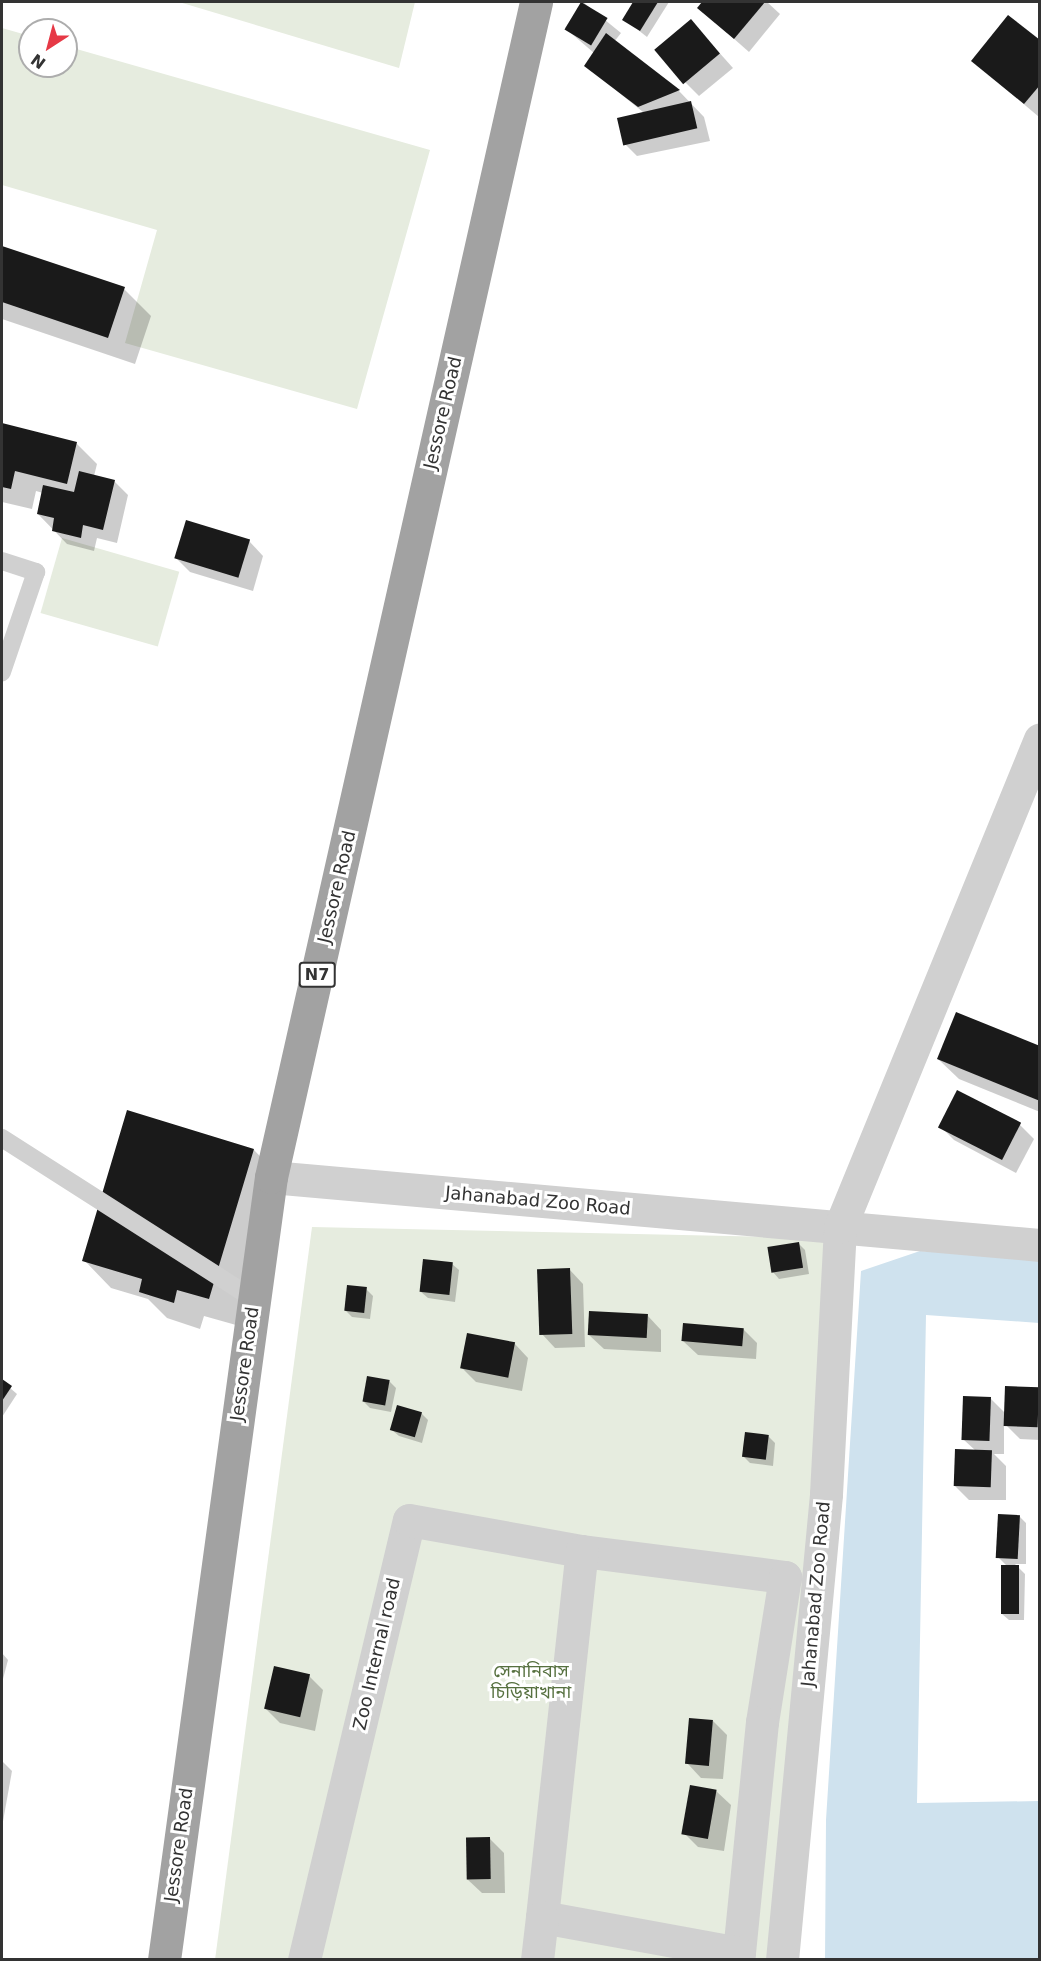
<!DOCTYPE html>
<html>
<head>
<meta charset="utf-8">
<style>
	body { margin:0 }
	#map { position:relative; width:1041px; height:1961px; overflow:hidden; background:#fff; font-family:"DejaVu Sans","Noto Sans Bengali",sans-serif }
	div>[style] { position:absolute }
	.green>* { inset:0; background:#e6ecdf; transform-origin:0 0 }
	.water>* { inset:0; background:#cfe2ee }
	.shadow>* { inset:0; background:#0003 }
	.building>* { inset:0; background:#1a1a1a; transform-origin:0 0 }
	.service>* { height:18px; margin:-9px; padding:0 9px; transform-origin:9px; border-radius:9px; background:#d0d0d0 }
	.minor>* { height:33px; margin:-16.5px; padding:0 16.5px; transform-origin:16.5px; border-radius:16.5px; background:#d0d0d0 }
	.trunk>* { height:33px; margin:-16.5px; padding:0 16.5px; transform-origin:16.5px; border-radius:16.5px; background:#a2a2a2 }
	span { translate:-50% -50%; white-space:nowrap; text-align:center; line-height:1.15; -webkit-text-stroke:6px #fff; paint-order:stroke }
	.shield-label span { padding:2px 4px; background:#fff; border:2px solid; border-radius:4px; -webkit-text-stroke-width:0 }
	.shield-label { font-size:16px; color:#333; font-weight:700 }
	.street-label { font-size:18px; color:#333 }
	.park-label { font-size:18px; color:#56703f }
	.frame { position:absolute; inset:0; border:3px solid #333; pointer-events:none }
	.north { position:absolute; left:18px; top:18px; width:60px; height:60px; box-sizing:border-box; background:#fff; border:2px solid #adadad; border-radius:50%; rotate:216deg; font-size:16px; font-weight:700; line-height:24px; text-align:center; color:#333 }
	.north::after { content:''; display:block; margin:auto; width:21px; height:27px; background:#e63946; clip-path:polygon(50% 0,100% 100%,50% 72%,0 100%) }
</style>
</head>
<body>
<div id="map">
	<div class="green">
		<div style="clip-path:polygon(179px 2px,415px 2px,399px 68px)"></div>
		<div style="clip-path:polygon(2px 28px,30px 36px,30px 66px,66px 66px,66px 46px,430px 150px,357px 409px,125px 343px,157px 230px,2px 185px)"></div>
		<div style="left:62px;top:538px;width:122px;height:78px;rotate:16deg"></div>
		<div style="clip-path:polygon(312px 1227px,824px 1238px,797px 1959px,215px 1960px)"></div>
	</div>
	<div class="water">
		<div style="clip-path:polygon(920px 1251px,1039px 1259px,1039px 1323px,926px 1315px,917px 1803px,1039px 1801px,1039px 1959px,825px 1960px,826px 1820px,861px 1271px)"></div>
	</div>
	<div class="shadow">
		<div style="clip-path:polygon(583px 2px,621px 33px,614px 42px,679px 91px,704px 117px,710px 141px,637px 156px,623px 142px,643px 112px,586px 66px,594px 53px,565px 28px)"></div>
		<div style="clip-path:polygon(635px 2px,669px 2px,647px 37px,624px 19px)"></div>
		<div style="clip-path:polygon(704px 2px,767px 2px,780px 14px,749px 52px,699px 8px)"></div>
		<div style="clip-path:polygon(691px 21px,733px 68px,699px 96px,685px 82px)"></div>
		<div style="clip-path:polygon(1040px 42px,1040px 116px,1039px 117px,973px 61px)"></div>
		<div style="clip-path:polygon(2px 247px,124px 289px,151px 316px,135px 364px,2px 319px)"></div>
		<div style="clip-path:polygon(2px 425px,76px 443px,97px 464px,94px 476px,114px 481px,128px 495px,117px 543px,97px 538px,94px 551px,67px 544px,38px 514px,43px 493px,36px 491px,32px 509px,2px 502px)"></div>
		<div style="clip-path:polygon(249px 541px,263px 556px,253px 591px,190px 572px,176px 558px)"></div>
		<div style="clip-path:polygon(1040px 1048px,1040px 1112px,959px 1079px,938px 1059px)"></div>
		<div style="clip-path:polygon(128px 1112px,254px 1150px,281px 1178px,236px 1325px,204px 1316px,200px 1329px,167px 1318px,148px 1299px,111px 1288px,84px 1260px)"></div>
		<div style="clip-path:polygon(1020px 1125px,1034px 1139px,1016px 1173px,954px 1140px,940px 1126px)"></div>
		<div style="clip-path:polygon(798px 1243px,805px 1250px,809px 1274px,779px 1279px,773px 1272px)"></div>
		<div style="clip-path:polygon(452px 1264px,459px 1270px,455px 1302px,428px 1298px,421px 1292px)"></div>
		<div style="clip-path:polygon(569px 1269px,583px 1284px,585px 1347px,555px 1348px,541px 1333px)"></div>
		<div style="clip-path:polygon(366px 1289px,373px 1296px,370px 1319px,352px 1317px,345px 1310px)"></div>
		<div style="clip-path:polygon(647px 1315px,661px 1330px,661px 1352px,604px 1349px,589px 1335px)"></div>
		<div style="clip-path:polygon(743px 1329px,757px 1343px,756px 1359px,698px 1355px,683px 1341px)"></div>
		<div style="clip-path:polygon(514px 1343px,528px 1358px,522px 1391px,476px 1382px,462px 1368px)"></div>
		<div style="clip-path:polygon(2px 1381px,17px 1394px,2px 1417px)"></div>
		<div style="clip-path:polygon(389px 1381px,396px 1388px,391px 1412px,370px 1408px,363px 1401px)"></div>
		<div style="clip-path:polygon(1038px 1388px,1040px 1440px,1020px 1439px,1004px 1423px,1004px 1454px,994px 1454px,1006px 1466px,1006px 1500px,969px 1500px,955px 1486px,976px 1451px,964px 1440px,990px 1398px,1006px 1414px)"></div>
		<div style="clip-path:polygon(421px 1413px,428px 1420px,422px 1443px,399px 1436px,392px 1430px)"></div>
		<div style="clip-path:polygon(768px 1436px,775px 1443px,773px 1466px,750px 1463px,744px 1457px)"></div>
		<div style="clip-path:polygon(1020px 1517px,1026px 1523px,1026px 1564px,1015px 1564px,1025px 1574px,1024px 1620px,1009px 1620px,1002px 1614px,1008px 1567px,998px 1557px)"></div>
		<div style="clip-path:polygon(2px 1653px,8px 1660px,3px 1679px,2px 1678px)"></div>
		<div style="clip-path:polygon(309px 1676px,323px 1690px,315px 1731px,280px 1723px,266px 1709px)"></div>
		<div style="clip-path:polygon(713px 1721px,727px 1735px,723px 1779px,701px 1778px,687px 1763px)"></div>
		<div style="clip-path:polygon(2px 1761px,12px 1771px,2px 1827px)"></div>
		<div style="clip-path:polygon(716px 1791px,731px 1805px,724px 1851px,698px 1847px,684px 1833px)"></div>
		<div style="clip-path:polygon(490px 1839px,504px 1853px,505px 1893px,482px 1893px,467px 1879px)"></div>
	</div>
	<div class="building">
		<div style="left:581px;top:2px;width:31px;height:32px;rotate:31deg"></div>
		<div style="clip-path:polygon(633px 2px,658px 2px,640px 31px,622px 20px)"></div>
		<div style="clip-path:polygon(702px 2px,765px 2px,734px 39px,697px 8px)"></div>
		<div style="clip-path:polygon(1008px 15px,1040px 40px,1040px 85px,1024px 104px,971px 61px)"></div>
		<div style="left:691px;top:19px;width:45px;height:48px;rotate:50deg"></div>
		<div style="clip-path:polygon(606px 33px,680px 90px,638px 107px,584px 66px)"></div>
		<div style="left:691px;top:101px;width:28px;height:76px;rotate:77deg"></div>
		<div style="clip-path:polygon(2px 246px,125px 287px,108px 338px,2px 302px)"></div>
		<div style="clip-path:polygon(2px 423px,77px 442px,67px 484px,15px 471px,11px 489px,2px 487px)"></div>
		<div style="clip-path:polygon(79px 471px,115px 480px,103px 530px,83px 525px,81px 538px,52px 531px,54px 518px,37px 514px,43px 485px,74px 492px)"></div>
		<div style="left:186px;top:520px;width:67px;height:40px;rotate:17deg"></div>
		<div style="clip-path:polygon(956px 1012px,1040px 1046px,1040px 1101px,937px 1059px)"></div>
		<div style="left:957px;top:1090px;width:72px;height:42px;rotate:27deg"></div>
		<div style="clip-path:polygon(127px 1110px,254px 1149px,209px 1299px,177px 1290px,174px 1303px,139px 1292px,142px 1279px,82px 1261px)"></div>
		<div style="left:799px;top:1242px;width:26px;height:32px;rotate:81deg"></div>
		<div style="left:423px;top:1259px;width:30px;height:33px;rotate:6deg"></div>
		<div style="left:570px;top:1268px;width:66px;height:33px;rotate:88deg"></div>
		<div style="left:347px;top:1285px;width:20px;height:26px;rotate:6deg"></div>
		<div style="left:589px;top:1311px;width:59px;height:24px;rotate:3deg"></div>
		<div style="left:683px;top:1323px;width:61px;height:18px;rotate:5deg"></div>
		<div style="left:467px;top:1333px;width:49px;height:36px;rotate:11deg"></div>
		<div style="left:367px;top:1376px;width:23px;height:26px;rotate:10deg"></div>
		<div style="clip-path:polygon(2px 1379px,12px 1386px,2px 1401px)"></div>
		<div style="left:1005px;top:1386px;width:34px;height:40px;rotate:2deg"></div>
		<div style="left:963px;top:1396px;width:28px;height:44px;rotate:2deg"></div>
		<div style="left:397px;top:1405px;width:26px;height:26px;rotate:16deg"></div>
		<div style="left:745px;top:1432px;width:24px;height:25px;rotate:7deg"></div>
		<div style="left:955px;top:1449px;width:37px;height:37px;rotate:2deg"></div>
		<div style="left:998px;top:1514px;width:22px;height:44px;rotate:3deg"></div>
		<div style="left:1001px;top:1565px;width:18px;height:49px"></div>
		<div style="left:274px;top:1666px;width:37px;height:44px;rotate:13deg"></div>
		<div style="left:689px;top:1718px;width:24px;height:46px;rotate:5deg"></div>
		<div style="left:690px;top:1785px;width:27px;height:50px;rotate:10deg"></div>
		<div style="left:490px;top:1837px;width:42px;height:24px;rotate:89deg"></div>
	</div>
	<div class="service">
		<div style="left:2px;top:561px;width:36px;rotate:18deg"></div>
		<div style="left:36px;top:572px;width:106px;rotate:108.8deg"></div>
		<div style="left:2px;top:1138px;width:299px;rotate:32.6deg"></div>
	</div>
	<div class="minor">
		<div style="left:271px;top:1177px;width:772px;rotate:5.05deg"></div>
		<div style="left:304px;top:1960px;width:452px;rotate:-76.6deg"></div>
		<div style="left:409px;top:1520px;width:176px;rotate:10.2deg"></div>
		<div style="left:582px;top:1551px;width:205px;rotate:7.3deg"></div>
		<div style="left:785px;top:1577px;width:147px;rotate:99deg"></div>
		<div style="left:762px;top:1722px;width:232px;rotate:95.7deg"></div>
		<div style="left:739px;top:1953px;width:200px;rotate:-169.6deg"></div>
		<div style="left:542px;top:1917px;width:368px;rotate:-83.8deg"></div>
		<div style="left:537px;top:1960px;width:43px;rotate:-83.4deg"></div>
		<div style="left:782px;top:1960px;width:468px;rotate:-84.6deg"></div>
		<div style="left:826px;top:1494px;width:267px;rotate:-87deg"></div>
		<div style="left:840px;top:1227px;width:527px;rotate:-67.71deg"></div>
	</div>
	<div class="trunk">
		<div style="left:164px;top:1960px;width:790px;rotate:-82.22deg"></div>
		<div style="left:271px;top:1177px;width:1205px;rotate:-77.29deg"></div>
	</div>
	<div class="shield-label">
		<span style="left:317px;top:975px">N7</span>
	</div>
	<div class="street-label">
		<span style="left:443px;top:413px;rotate:-77deg">Jessore Road</span>
		<span style="left:337px;top:887px;rotate:-77deg">Jessore Road</span>
		<span style="left:538px;top:1201px;rotate:5deg">Jahanabad Zoo Road</span>
		<span style="left:245px;top:1364px;rotate:-82deg">Jessore Road</span>
		<span style="left:816px;top:1594px;rotate:-85deg">Jahanabad Zoo Road</span>
		<span style="left:377px;top:1654px;rotate:-77deg">Zoo Internal road</span>
		<span style="left:179px;top:1845px;rotate:-82deg">Jessore Road</span>
	</div>
	<div class="park-label">
		<span style="left:531px;top:1682px">সেনানিবাস<br>চিড়িয়াখানা</span>
	</div>
	<div class="frame"></div>
	<div class="north">N</div>
</div>
</body>
</html>
